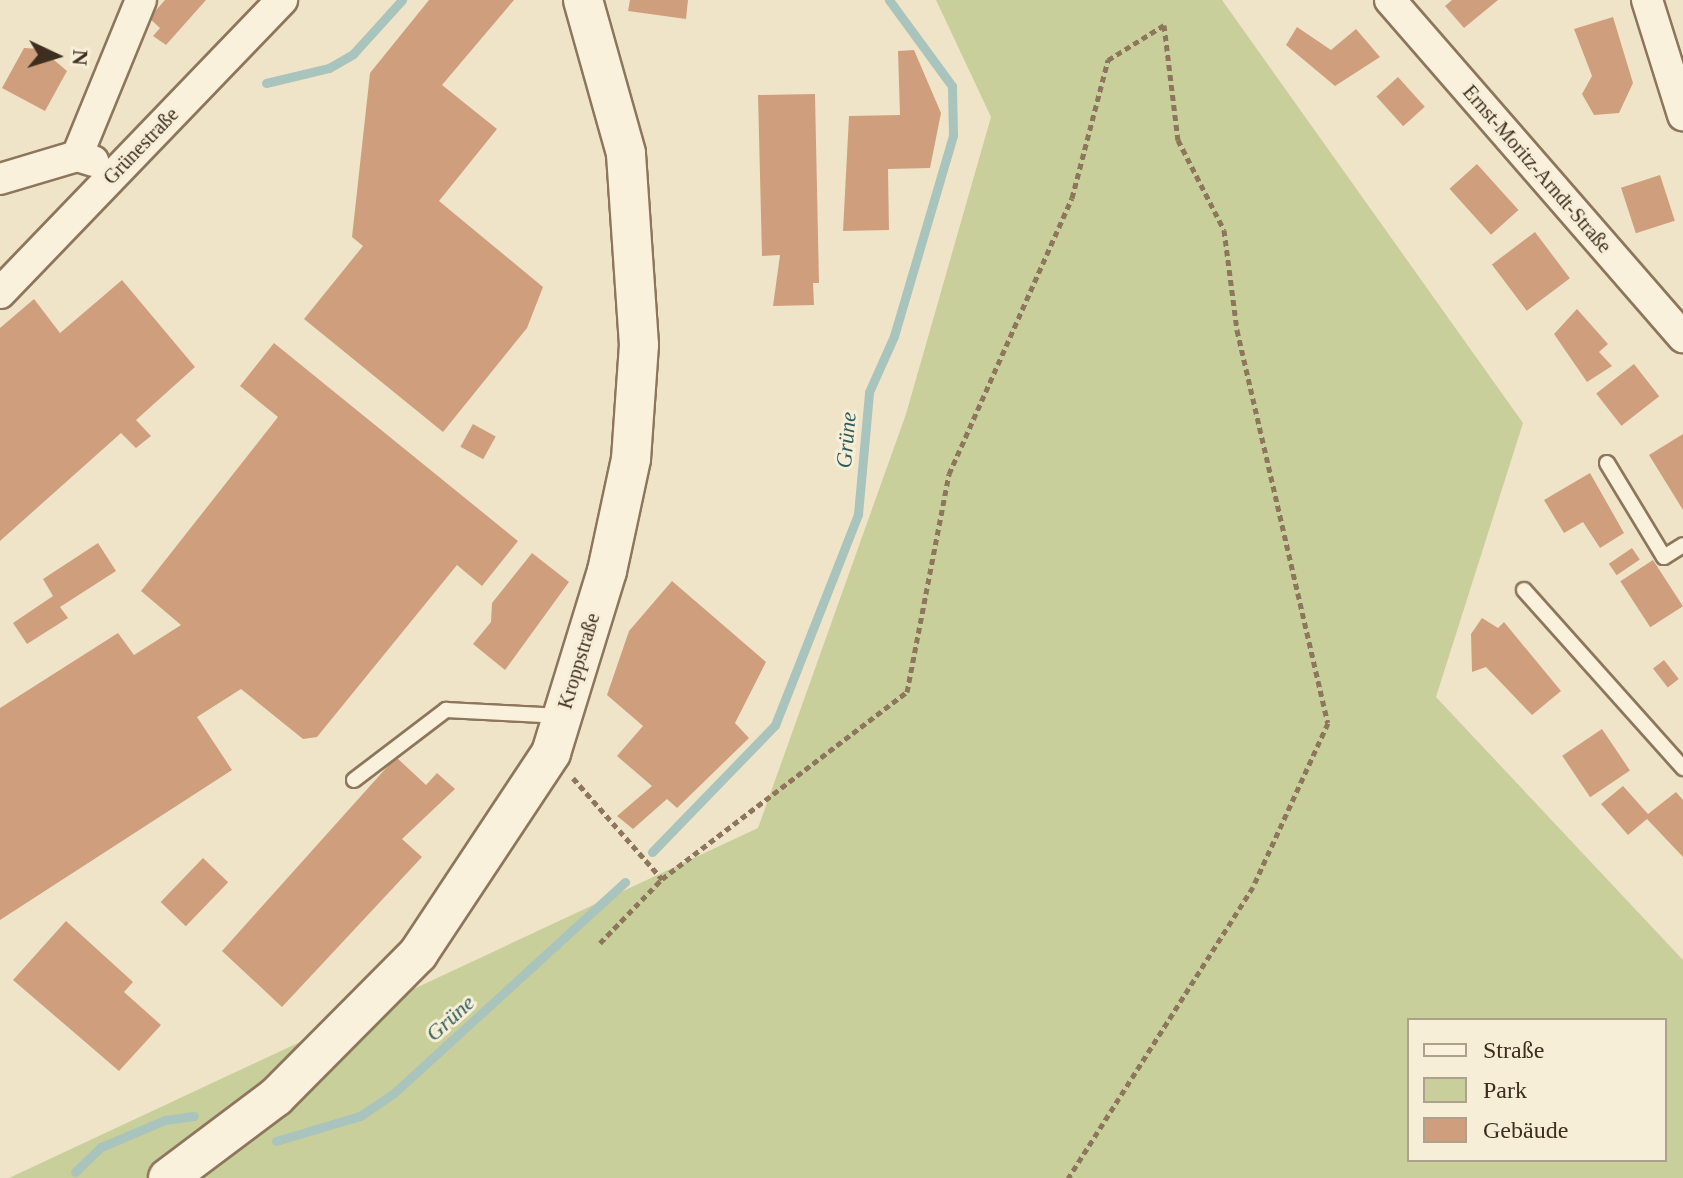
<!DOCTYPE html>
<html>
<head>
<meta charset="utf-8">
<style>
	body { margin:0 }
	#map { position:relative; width:1683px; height:1178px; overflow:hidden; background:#f0e4c8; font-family:Georgia,serif }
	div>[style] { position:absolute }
	.green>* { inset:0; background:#c9cf9b }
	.stream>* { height:9px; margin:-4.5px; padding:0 4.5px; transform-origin:4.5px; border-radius:4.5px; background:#a9c4bc }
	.building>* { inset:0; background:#cf9f7d; transform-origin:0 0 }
	.path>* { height:5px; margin-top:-2.5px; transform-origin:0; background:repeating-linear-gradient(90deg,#8d765c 0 6px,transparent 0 10px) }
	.roads { filter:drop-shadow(2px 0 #8d765c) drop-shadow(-2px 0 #8d765c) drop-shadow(0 2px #8d765c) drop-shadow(0 -2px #8d765c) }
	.service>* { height:14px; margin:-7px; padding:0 7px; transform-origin:7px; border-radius:7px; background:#faf1dc }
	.minor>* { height:30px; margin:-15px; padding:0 15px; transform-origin:15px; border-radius:15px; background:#faf1dc }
	.tertiary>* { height:38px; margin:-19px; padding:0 19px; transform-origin:19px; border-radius:19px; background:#faf1dc }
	span { translate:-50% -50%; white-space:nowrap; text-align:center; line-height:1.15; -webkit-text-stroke:6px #f7eed8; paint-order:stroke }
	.street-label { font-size:20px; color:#3d2e20 }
	.water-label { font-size:22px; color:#2f5d5a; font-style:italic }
	.legend { position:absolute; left:1407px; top:1018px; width:260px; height:144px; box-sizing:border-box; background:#f7eed8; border:2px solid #ada18e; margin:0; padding:10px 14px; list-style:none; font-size:24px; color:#3d2e20 }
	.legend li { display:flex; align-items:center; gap:16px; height:40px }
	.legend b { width:40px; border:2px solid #ada18e }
	.north { position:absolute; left:16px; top:16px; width:80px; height:80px; -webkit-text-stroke:6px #f7eed8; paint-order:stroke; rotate:94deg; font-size:22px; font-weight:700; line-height:32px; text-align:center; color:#3d2e20 }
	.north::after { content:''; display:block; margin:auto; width:28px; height:36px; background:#3d2e20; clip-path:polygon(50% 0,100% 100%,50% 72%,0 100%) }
</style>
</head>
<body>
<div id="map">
	<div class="green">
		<div style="clip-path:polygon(evenodd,936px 0,1222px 0,1523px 423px,1436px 697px,1683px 960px,1683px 1178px,9px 1178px,758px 828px,906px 414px,991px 117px,936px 0,1409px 1020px,1665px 1020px,1665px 1160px,1409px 1160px,1409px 1020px)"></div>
	</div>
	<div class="stream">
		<div style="left:266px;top:83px;width:65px;rotate:-13.4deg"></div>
		<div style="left:329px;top:68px;width:28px;rotate:-30deg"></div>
		<div style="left:353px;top:54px;width:73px;rotate:-47.8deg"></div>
		<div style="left:652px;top:852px;width:177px;rotate:-45.9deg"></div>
		<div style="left:775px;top:725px;width:227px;rotate:-68.5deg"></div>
		<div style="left:858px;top:514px;width:122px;rotate:-84.8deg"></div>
		<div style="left:869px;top:392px;width:61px;rotate:-65.9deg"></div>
		<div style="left:894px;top:336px;width:209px;rotate:-73.6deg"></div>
		<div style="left:953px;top:135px;width:49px;rotate:-91.2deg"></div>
		<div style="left:952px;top:86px;width:107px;rotate:-126.2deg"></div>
		<div style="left:276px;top:1141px;width:88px;rotate:-16.6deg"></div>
		<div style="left:360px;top:1116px;width:41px;rotate:-34.1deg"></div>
		<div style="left:394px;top:1093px;width:313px;rotate:-42.4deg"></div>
		<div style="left:75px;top:1172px;width:36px;rotate:-44deg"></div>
		<div style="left:101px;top:1147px;width:69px;rotate:-22.9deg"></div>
		<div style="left:165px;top:1120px;width:29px;rotate:-8deg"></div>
	</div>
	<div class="building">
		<div style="clip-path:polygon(165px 0,206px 0,166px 45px,153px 36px,160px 28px,149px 18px)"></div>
		<div style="clip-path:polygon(429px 0,514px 0,442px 85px,497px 129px,439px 201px,543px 287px,527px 328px,443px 432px,304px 319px,363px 246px,352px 237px,370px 73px)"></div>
		<div style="clip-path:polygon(630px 0,688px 0,686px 19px,628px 11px)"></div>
		<div style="clip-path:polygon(1452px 0,1498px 0,1464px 28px,1445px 6px)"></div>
		<div style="clip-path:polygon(1613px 17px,1633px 83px,1619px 113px,1594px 115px,1582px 94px,1592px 76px,1574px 29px)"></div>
		<div style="clip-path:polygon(1297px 27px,1331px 50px,1356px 29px,1380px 57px,1335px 86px,1286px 45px)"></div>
		<div style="clip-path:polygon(24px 48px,41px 49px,67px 71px,45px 111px,2px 88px)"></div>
		<div style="clip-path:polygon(914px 50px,941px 113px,930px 168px,888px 169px,889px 230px,843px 231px,849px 116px,900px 115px,898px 51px)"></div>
		<div style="left:1398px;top:77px;width:40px;height:29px;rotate:48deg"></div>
		<div style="clip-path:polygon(815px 94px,819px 283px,813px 283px,814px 305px,773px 306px,780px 255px,762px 256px,758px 95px)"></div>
		<div style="left:1477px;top:164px;width:62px;height:37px;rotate:48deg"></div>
		<div style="left:1660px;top:175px;width:48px;height:41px;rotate:72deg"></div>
		<div style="left:1535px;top:232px;width:58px;height:54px;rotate:53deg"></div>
		<div style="clip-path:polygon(122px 280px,195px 367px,136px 420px,151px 436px,136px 448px,121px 433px,0 541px,0 328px,34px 299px,60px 333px)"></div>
		<div style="clip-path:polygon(1577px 309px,1608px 344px,1599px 352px,1612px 366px,1587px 382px,1554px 334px)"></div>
		<div style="clip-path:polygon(274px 343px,518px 541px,482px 586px,457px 565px,317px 737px,303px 739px,241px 689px,197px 717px,232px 770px,0 920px,0 708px,118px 633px,134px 655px,181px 625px,141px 591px,278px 417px,240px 386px)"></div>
		<div style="left:1634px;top:364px;width:41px;height:48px;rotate:52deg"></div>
		<div style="left:473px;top:424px;width:26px;height:26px;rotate:29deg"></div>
		<div style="clip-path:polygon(1683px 434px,1683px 510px,1649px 455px)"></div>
		<div style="clip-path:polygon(1590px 473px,1624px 533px,1600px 548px,1583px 522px,1564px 533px,1544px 500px)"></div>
		<div style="clip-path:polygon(98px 543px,116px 571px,60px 607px,68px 618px,27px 644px,13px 623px,53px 596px,43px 579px)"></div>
		<div style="left:1632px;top:548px;width:14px;height:28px;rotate:56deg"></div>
		<div style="clip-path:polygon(532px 553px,569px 582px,505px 670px,473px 644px,491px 622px,492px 603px)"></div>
		<div style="left:1653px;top:560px;width:55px;height:39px;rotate:57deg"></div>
		<div style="clip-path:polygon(672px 581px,766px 662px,735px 723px,749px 738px,677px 808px,667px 799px,633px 829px,617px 816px,652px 786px,617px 756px,643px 726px,607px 695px,629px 631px)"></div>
		<div style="clip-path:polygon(1482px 618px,1498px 628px,1504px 622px,1561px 691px,1532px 715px,1486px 667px,1472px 672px,1471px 634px)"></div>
		<div style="left:1664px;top:660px;width:24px;height:14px;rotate:52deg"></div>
		<div style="left:1602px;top:729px;width:50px;height:48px;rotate:56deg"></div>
		<div style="clip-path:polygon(396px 757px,426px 785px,437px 773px,455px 789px,402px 839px,422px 857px,282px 1007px,222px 951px)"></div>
		<div style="clip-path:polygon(1623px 786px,1648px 814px,1676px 792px,1683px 800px,1683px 857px,1647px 819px,1628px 835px,1601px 804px)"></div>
		<div style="left:203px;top:858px;width:35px;height:61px;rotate:44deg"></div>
		<div style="clip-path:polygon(66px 921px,133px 982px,124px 992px,161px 1025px,119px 1071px,13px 980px)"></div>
	</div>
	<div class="path">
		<div style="left:573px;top:778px;width:135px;rotate:48.6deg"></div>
		<div style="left:662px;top:879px;width:308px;rotate:-37.4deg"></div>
		<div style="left:907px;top:692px;width:222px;rotate:-79.1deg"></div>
		<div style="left:949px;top:474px;width:302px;rotate:-66deg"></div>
		<div style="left:1072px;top:198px;width:143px;rotate:-75.4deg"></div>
		<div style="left:1108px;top:60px;width:66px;rotate:-32deg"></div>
		<div style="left:1164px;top:25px;width:116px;rotate:83.1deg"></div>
		<div style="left:1178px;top:140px;width:101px;rotate:62.9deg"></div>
		<div style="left:1224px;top:230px;width:101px;rotate:82.6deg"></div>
		<div style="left:1237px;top:330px;width:403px;rotate:77deg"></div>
		<div style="left:1328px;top:723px;width:180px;rotate:114.6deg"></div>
		<div style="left:1253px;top:887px;width:345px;rotate:122.4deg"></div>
		<div style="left:600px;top:943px;width:89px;rotate:-45.9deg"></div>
	</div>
	<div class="roads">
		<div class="service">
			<div style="left:1607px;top:463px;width:110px;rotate:58.8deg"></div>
			<div style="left:1664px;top:557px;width:22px;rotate:-32deg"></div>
			<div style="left:1524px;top:590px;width:239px;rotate:48.2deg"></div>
			<div style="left:354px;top:780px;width:116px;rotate:-37.3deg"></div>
			<div style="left:446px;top:710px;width:116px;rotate:3deg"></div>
		</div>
		<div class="minor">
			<div style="left:1390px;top:0;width:447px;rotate:49deg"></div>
			<div style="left:1647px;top:0;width:121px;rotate:72.6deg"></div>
			<div style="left:77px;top:156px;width:169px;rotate:-67.7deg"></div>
			<div style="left:0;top:179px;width:80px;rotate:-16.6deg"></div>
			<div style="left:77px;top:156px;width:17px;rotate:17deg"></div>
			<div style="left:0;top:293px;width:407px;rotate:-46.1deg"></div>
		</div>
		<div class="tertiary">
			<div style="left:168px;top:1178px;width:135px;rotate:-36.9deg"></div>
			<div style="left:276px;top:1097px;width:202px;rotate:-45.2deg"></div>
			<div style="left:418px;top:954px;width:241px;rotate:-56.5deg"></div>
			<div style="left:551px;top:753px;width:190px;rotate:-72.9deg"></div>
			<div style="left:607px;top:571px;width:115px;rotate:-77.9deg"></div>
			<div style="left:631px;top:459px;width:114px;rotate:-86deg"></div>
			<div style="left:639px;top:345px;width:192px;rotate:-93.9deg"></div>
			<div style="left:626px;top:153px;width:159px;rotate:-105.7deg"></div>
		</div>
	</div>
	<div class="street-label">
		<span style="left:141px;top:146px;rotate:-46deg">Grünestraße</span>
		<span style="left:1537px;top:169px;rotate:49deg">Ernst-Moritz-Arndt-Straße</span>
		<span style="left:579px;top:661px;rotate:-73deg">Kroppstraße</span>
	</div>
	<div class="water-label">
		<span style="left:846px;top:440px;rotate:-85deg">Grüne</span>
		<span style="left:450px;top:1018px;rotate:-42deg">Grüne</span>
	</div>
	<ul class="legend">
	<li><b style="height:10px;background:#faf1dc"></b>Straße</li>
	<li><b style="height:22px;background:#c9cf9b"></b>Park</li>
	<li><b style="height:22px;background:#cf9f7d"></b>Gebäude</li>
	</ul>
	<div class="north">N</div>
</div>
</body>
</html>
